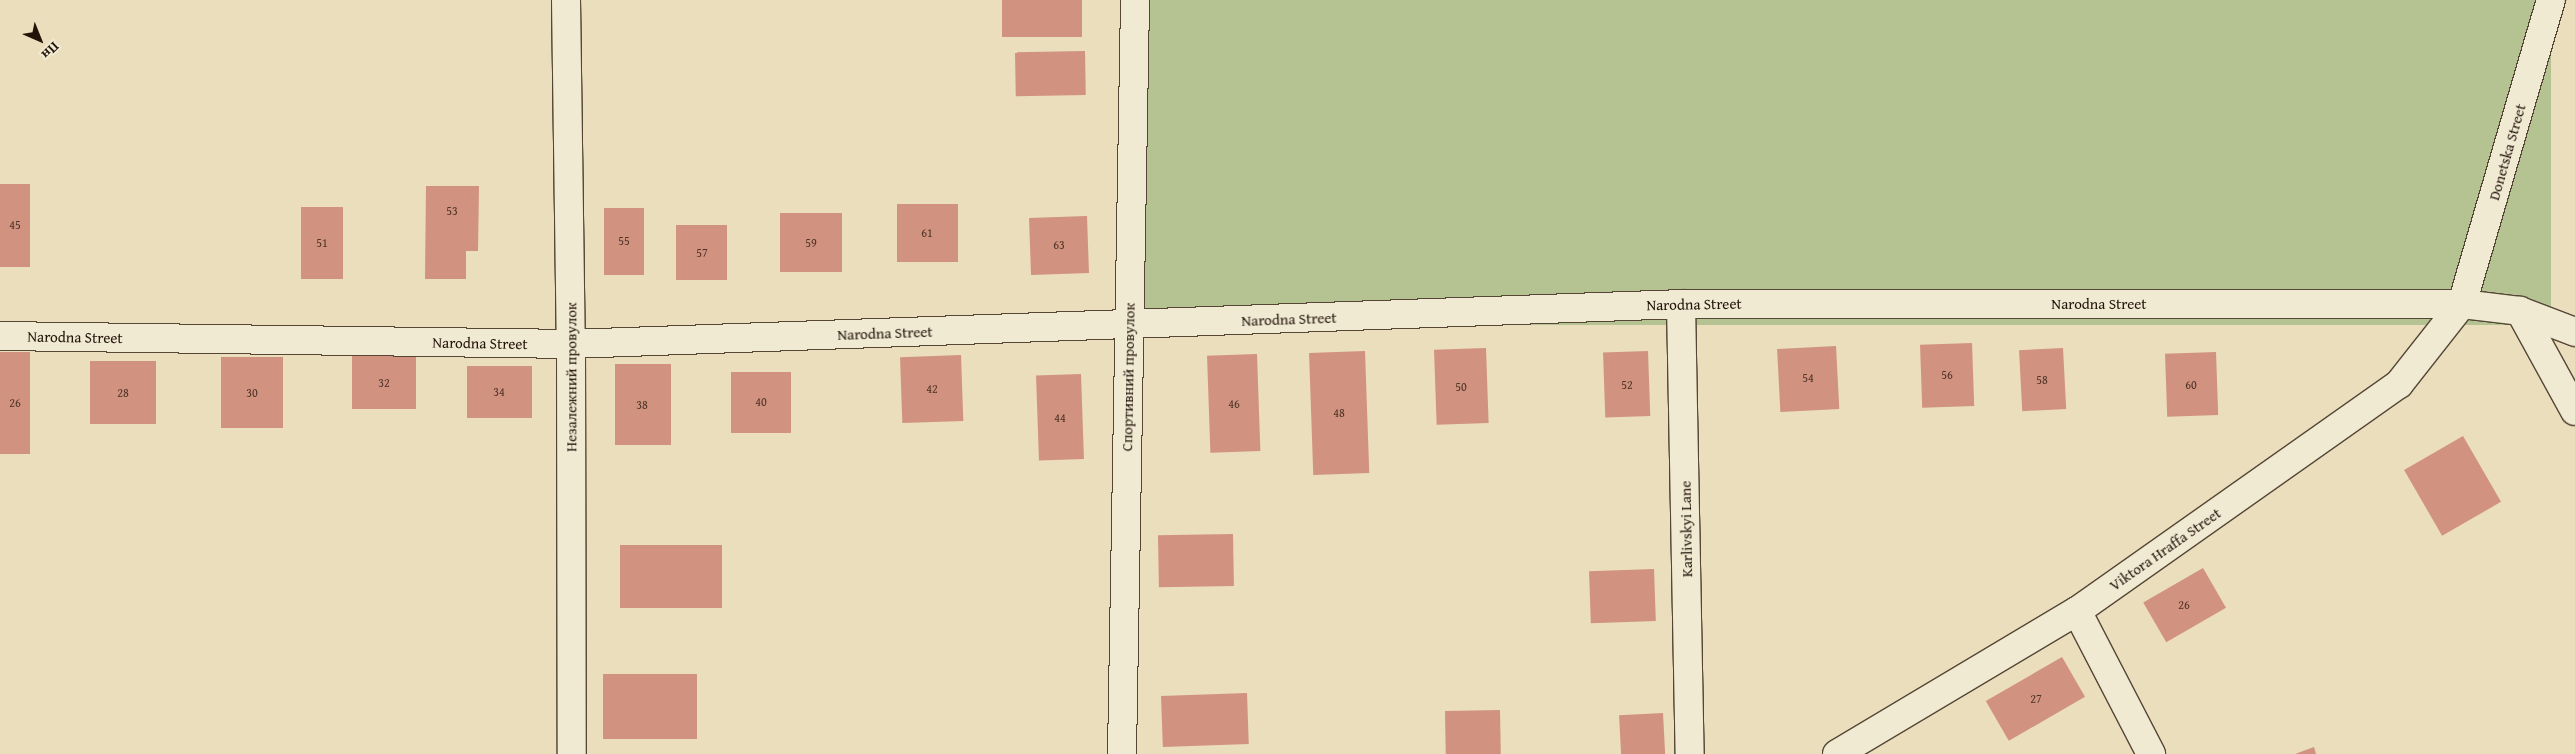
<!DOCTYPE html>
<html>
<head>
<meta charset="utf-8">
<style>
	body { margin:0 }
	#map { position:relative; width:2575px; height:754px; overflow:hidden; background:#eadebc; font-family:"Gentium Book Plus",serif }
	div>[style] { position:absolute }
	.green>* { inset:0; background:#b5c292; transform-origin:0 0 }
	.building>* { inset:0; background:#d1927f; transform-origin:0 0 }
	.roads { filter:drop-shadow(1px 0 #554636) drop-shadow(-1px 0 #554636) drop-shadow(0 1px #554636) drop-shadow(0 -1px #554636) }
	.minor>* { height:28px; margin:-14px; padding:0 14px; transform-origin:14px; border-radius:14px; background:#f1ead3 }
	span { translate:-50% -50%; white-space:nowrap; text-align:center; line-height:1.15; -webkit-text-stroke:4px #f1ead3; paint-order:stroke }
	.number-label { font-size:12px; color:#4e3427 }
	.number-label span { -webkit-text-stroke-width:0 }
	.street-label { font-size:15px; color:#23140a }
	.north { position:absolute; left:15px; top:15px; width:50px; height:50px; -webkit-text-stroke:4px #f1ead3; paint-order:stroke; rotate:136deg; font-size:14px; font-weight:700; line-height:20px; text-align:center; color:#23140a }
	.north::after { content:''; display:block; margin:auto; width:18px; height:22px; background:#23140a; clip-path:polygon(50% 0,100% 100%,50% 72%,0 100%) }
</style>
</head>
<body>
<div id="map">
	<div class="green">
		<div style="left:1135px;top:0;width:1416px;height:325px"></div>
	</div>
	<div class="building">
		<div style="left:1002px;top:0;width:80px;height:37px"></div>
		<div style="left:1085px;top:51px;width:44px;height:70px;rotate:89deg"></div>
		<div style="left:0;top:184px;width:30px;height:83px"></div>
		<div style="clip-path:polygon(426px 186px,479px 186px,478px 251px,466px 251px,466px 279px,425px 279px)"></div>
		<div style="left:897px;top:204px;width:61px;height:58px"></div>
		<div style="left:301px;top:207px;width:42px;height:72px"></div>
		<div style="left:604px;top:208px;width:40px;height:67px"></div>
		<div style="left:780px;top:213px;width:62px;height:59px"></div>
		<div style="left:1087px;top:216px;width:57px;height:58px;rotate:88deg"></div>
		<div style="left:676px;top:225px;width:51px;height:55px"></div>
		<div style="left:1972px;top:343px;width:63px;height:52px;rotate:88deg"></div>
		<div style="left:1836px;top:346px;width:63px;height:59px;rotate:87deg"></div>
		<div style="left:1486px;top:348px;width:75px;height:52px;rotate:88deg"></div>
		<div style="left:2063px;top:348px;width:61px;height:44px;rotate:87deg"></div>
		<div style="left:1365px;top:351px;width:122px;height:56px;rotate:88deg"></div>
		<div style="left:1648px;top:351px;width:65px;height:45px;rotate:88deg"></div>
		<div style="left:0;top:352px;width:30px;height:102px"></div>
		<div style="left:2216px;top:352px;width:63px;height:51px;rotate:88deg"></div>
		<div style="left:1257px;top:354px;width:97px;height:50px;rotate:88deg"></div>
		<div style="left:961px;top:355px;width:66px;height:61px;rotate:88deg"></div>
		<div style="left:352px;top:356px;width:64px;height:53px"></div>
		<div style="left:221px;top:357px;width:62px;height:71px"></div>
		<div style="left:90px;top:361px;width:66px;height:63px"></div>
		<div style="left:615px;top:364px;width:56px;height:81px"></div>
		<div style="left:467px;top:366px;width:65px;height:52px"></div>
		<div style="left:731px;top:372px;width:60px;height:61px"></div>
		<div style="left:1081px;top:374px;width:85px;height:45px;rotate:88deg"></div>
		<div style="left:2463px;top:436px;width:76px;height:68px;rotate:60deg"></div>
		<div style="left:1233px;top:534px;width:52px;height:75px;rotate:89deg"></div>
		<div style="left:722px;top:545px;width:63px;height:102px;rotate:90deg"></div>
		<div style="left:2203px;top:568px;width:46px;height:69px;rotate:60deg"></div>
		<div style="left:1654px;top:569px;width:52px;height:65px;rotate:88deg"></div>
		<div style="left:2062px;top:657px;width:46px;height:88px;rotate:60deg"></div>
		<div style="left:603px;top:674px;width:94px;height:65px"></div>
		<div style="left:1247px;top:693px;width:51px;height:86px;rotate:88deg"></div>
		<div style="left:1500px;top:710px;width:44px;height:55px;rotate:89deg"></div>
		<div style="left:1663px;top:713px;width:41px;height:44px;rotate:87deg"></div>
		<div style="clip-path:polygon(2314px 747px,2316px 754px,2295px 754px)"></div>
	</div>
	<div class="roads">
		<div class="minor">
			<div style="left:566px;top:0;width:344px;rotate:89.2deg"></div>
			<div style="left:571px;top:344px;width:410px;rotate:89.9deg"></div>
			<div style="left:1681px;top:304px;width:450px;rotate:88.9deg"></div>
			<div style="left:2520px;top:311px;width:114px;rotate:61.2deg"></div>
			<div style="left:0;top:336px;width:571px;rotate:0.8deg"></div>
			<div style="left:571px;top:344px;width:1111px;rotate:-2.06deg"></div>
			<div style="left:1681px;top:304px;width:781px"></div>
			<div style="left:2462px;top:304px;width:58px;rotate:6.9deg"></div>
			<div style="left:2520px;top:311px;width:59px;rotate:20.9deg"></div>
			<div style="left:2077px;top:611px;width:161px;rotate:62.6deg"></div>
			<div style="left:1122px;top:754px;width:754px;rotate:-89.01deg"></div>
			<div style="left:1837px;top:754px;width:279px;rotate:-30.8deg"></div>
			<div style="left:2077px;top:611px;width:394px;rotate:-35.2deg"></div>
			<div style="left:2399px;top:384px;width:102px;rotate:-51.8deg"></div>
			<div style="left:2462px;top:304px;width:317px;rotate:-73.7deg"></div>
		</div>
	</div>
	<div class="number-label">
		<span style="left:452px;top:211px">53</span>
		<span style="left:15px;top:225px">45</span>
		<span style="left:927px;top:233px">61</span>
		<span style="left:624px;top:241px">55</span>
		<span style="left:322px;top:243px">51</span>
		<span style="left:811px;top:243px">59</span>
		<span style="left:1059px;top:245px">63</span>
		<span style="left:702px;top:253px">57</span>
		<span style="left:1947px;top:375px">56</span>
		<span style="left:1808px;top:378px">54</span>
		<span style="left:2042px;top:380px">58</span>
		<span style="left:384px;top:383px">32</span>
		<span style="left:1627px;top:385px">52</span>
		<span style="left:2191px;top:385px">60</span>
		<span style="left:1461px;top:387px">50</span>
		<span style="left:932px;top:389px">42</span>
		<span style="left:499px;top:392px">34</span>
		<span style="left:123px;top:393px">28</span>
		<span style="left:252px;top:393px">30</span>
		<span style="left:761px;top:402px">40</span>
		<span style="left:15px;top:403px">26</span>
		<span style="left:1234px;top:404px">46</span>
		<span style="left:642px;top:405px">38</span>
		<span style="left:1339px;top:413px">48</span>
		<span style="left:1060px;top:418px">44</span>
		<span style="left:2184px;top:605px">26</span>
		<span style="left:2036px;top:699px">27</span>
	</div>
	<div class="street-label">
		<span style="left:2507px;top:152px;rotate:-74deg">Donetska Street</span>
		<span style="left:1694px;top:304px;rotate:-1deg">Narodna Street</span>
		<span style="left:2099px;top:304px">Narodna Street</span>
		<span style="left:1289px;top:319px;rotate:-2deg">Narodna Street</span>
		<span style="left:885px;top:333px;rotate:-2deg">Narodna Street</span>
		<span style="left:75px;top:337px;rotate:1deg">Narodna Street</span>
		<span style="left:480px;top:343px;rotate:1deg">Narodna Street</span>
		<span style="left:571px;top:377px;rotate:-90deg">Незалежний провулок</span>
		<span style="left:1128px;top:377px;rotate:-89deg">Спортивний провулок</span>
		<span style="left:1686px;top:529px;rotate:-91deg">Karlіvskyi Lane</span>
		<span style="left:2165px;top:549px;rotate:-35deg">Viktora Hraffa Street</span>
	</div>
	<div class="north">Пн</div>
</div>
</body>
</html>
